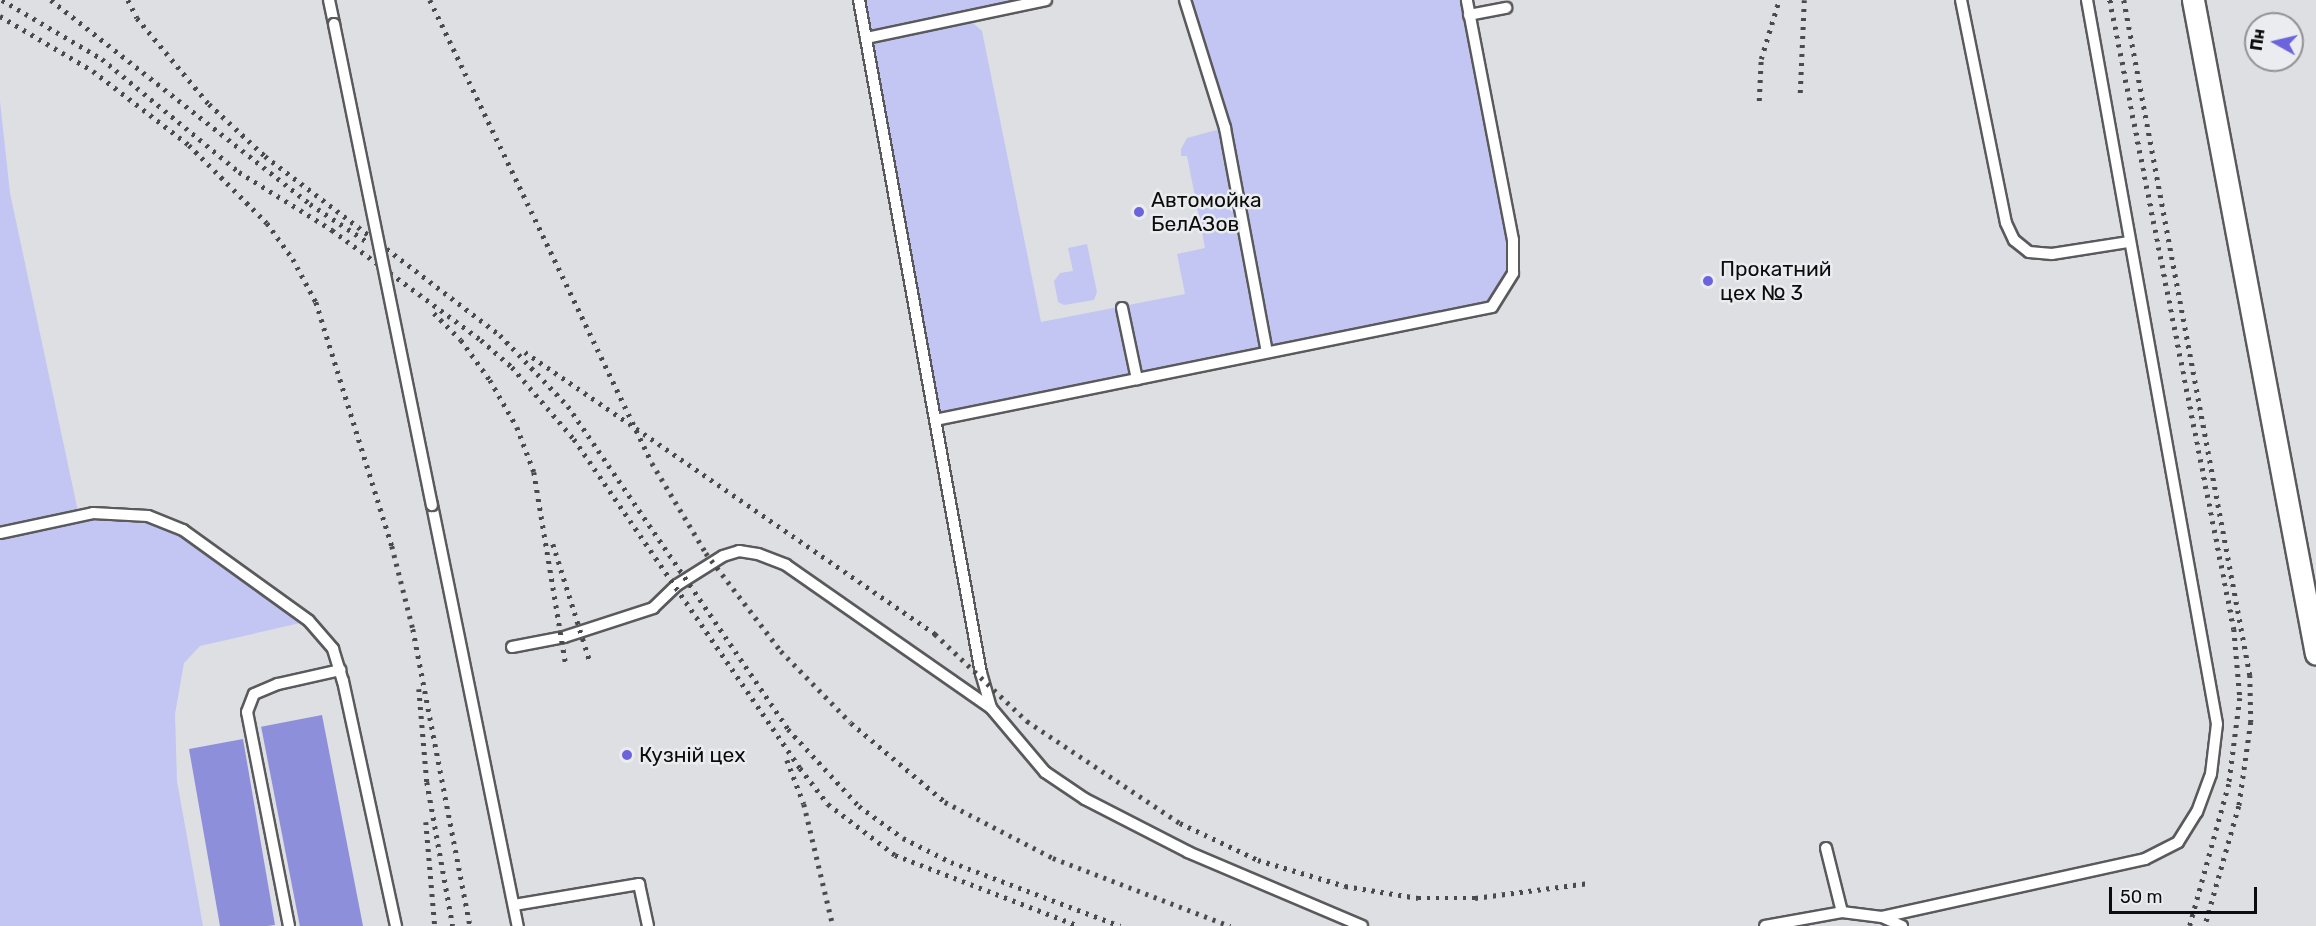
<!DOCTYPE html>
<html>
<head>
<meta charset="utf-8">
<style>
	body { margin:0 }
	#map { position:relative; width:2316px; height:926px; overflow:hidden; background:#dedfe2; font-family:Rubik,sans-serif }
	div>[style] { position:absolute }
	.green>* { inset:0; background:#c3c6f2 }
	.water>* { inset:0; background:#8d8fdb; transform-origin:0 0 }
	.roads { filter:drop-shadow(2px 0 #5a5a5d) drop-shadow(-2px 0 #5a5a5d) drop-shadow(0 2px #5a5a5d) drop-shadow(0 -2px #5a5a5d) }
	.service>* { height:10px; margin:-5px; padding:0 5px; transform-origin:5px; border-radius:5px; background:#fff }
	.minor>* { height:21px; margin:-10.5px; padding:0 10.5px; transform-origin:10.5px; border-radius:10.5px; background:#fff }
	.rail>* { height:4.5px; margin-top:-2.25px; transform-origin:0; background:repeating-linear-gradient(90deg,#4a4a4c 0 3px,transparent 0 9px) }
	.bridges { filter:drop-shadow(2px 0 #5a5a5d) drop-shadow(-2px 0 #5a5a5d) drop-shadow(0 2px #5a5a5d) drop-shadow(0 -2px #5a5a5d) }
	.service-bridge>* { height:10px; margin:-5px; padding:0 5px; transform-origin:5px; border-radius:5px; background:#fff }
	.dots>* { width:16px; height:16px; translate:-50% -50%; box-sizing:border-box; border:3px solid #ebecef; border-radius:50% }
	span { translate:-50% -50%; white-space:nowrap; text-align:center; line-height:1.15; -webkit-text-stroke:5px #ebecef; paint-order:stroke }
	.poi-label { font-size:21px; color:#0c0c0d }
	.left { translate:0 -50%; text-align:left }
	.north { position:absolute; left:2244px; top:12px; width:60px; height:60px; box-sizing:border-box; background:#ebecef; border:2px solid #929295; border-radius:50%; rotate:278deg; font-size:16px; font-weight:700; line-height:24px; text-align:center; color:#0c0c0d }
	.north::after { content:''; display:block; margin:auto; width:21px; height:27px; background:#6b64de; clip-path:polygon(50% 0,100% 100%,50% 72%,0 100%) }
	.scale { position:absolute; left:2109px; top:887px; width:148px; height:27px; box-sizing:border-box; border:3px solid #0c0c0d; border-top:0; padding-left:8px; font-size:18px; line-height:21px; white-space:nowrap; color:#0c0c0d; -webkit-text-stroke:4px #ebecef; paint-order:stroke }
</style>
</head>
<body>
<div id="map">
	<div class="green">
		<div style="clip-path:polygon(859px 0,1046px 0,966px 17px,982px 31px,1041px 322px,1185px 294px,1177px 254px,1205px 248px,1187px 156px,1181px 156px,1181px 149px,1187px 138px,1224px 128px,1185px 0,1467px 0,1513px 240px,1513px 273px,1492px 307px,935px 420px)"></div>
		<div style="clip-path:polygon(0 101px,10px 193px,79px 516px,119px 512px,183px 530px,309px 621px,200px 646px,184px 663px,175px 714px,177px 781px,203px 926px,0 926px)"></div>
		<div style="clip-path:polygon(1087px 244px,1097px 292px,1094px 300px,1064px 305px,1058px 302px,1054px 281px,1060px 273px,1073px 271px,1068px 248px)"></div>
	</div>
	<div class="water">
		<div style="left:322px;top:715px;width:215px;height:62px;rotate:79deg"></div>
		<div style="clip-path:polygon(243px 739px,275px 925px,267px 926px,220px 926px,189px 749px)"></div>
	</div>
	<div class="roads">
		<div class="service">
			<div style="left:329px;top:0;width:25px;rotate:78deg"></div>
			<div style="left:859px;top:0;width:684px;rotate:79.73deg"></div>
			<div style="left:981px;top:673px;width:36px;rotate:74deg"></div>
			<div style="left:991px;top:708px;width:84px;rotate:49.8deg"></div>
			<div style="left:1045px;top:772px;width:48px;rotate:34deg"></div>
			<div style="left:1085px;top:799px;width:116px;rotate:27.2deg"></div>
			<div style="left:1188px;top:852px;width:189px;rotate:23deg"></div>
			<div style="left:1185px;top:0;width:134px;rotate:72.6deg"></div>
			<div style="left:1225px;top:128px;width:228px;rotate:79.4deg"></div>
			<div style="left:1961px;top:0;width:227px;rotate:78.6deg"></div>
			<div style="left:2006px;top:223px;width:19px;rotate:65deg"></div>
			<div style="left:2014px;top:240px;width:19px;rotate:39deg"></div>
			<div style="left:2029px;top:252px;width:23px;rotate:5deg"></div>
			<div style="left:2052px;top:254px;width:78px;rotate:-8.9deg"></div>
			<div style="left:1469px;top:15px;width:38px;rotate:-11deg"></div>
			<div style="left:866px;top:38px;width:184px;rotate:-11.9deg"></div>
			<div style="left:1122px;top:308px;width:73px;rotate:78.1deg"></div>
			<div style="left:935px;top:420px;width:568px;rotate:-11.47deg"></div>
			<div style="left:1492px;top:307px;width:40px;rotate:-58deg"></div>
			<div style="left:1513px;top:273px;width:33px;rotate:-90deg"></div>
			<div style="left:1513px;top:240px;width:244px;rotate:-100.9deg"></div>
			<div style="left:432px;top:505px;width:430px;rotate:78.5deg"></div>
			<div style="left:0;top:533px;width:95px;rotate:-12.1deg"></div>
			<div style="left:93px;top:513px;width:55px;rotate:3.1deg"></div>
			<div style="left:148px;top:516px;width:38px;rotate:22deg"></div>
			<div style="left:183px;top:530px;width:155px;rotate:35.8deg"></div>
			<div style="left:309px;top:621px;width:37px;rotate:49deg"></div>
			<div style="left:333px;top:649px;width:34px;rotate:73deg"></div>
			<div style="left:343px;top:681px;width:251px;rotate:77.8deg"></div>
			<div style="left:512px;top:647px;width:53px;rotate:-10.9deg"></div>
			<div style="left:564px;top:637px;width:94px;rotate:-18deg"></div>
			<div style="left:653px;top:608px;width:33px;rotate:-44deg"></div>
			<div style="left:677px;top:585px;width:54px;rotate:-32.2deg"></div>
			<div style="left:723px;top:556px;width:17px;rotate:-17deg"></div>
			<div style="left:739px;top:551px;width:19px;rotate:9deg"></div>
			<div style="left:758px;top:554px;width:30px;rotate:21deg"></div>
			<div style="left:786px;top:565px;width:250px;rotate:34.9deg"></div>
			<div style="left:1826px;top:848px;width:66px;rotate:76deg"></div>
			<div style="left:514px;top:905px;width:127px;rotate:-9.5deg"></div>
			<div style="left:639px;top:884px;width:43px;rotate:77.9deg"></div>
			<div style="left:1882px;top:917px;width:269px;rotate:-12.4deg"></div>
			<div style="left:2145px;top:859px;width:37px;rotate:-27deg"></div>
			<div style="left:2178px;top:842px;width:36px;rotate:-58deg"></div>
			<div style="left:2197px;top:812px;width:40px;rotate:-69.8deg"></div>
			<div style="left:2211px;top:774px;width:50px;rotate:-83.2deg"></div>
			<div style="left:2217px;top:724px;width:736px;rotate:-100.18deg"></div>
			<div style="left:289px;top:926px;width:218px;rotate:-101.1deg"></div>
			<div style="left:247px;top:712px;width:19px;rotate:-69deg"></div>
			<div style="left:254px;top:694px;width:26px;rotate:-23deg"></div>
			<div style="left:278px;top:684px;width:64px;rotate:-12.7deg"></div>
			<div style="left:1765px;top:926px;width:78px;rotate:-10.3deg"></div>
			<div style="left:1842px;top:912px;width:40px;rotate:7.1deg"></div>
			<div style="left:1882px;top:917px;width:22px;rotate:24deg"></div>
		</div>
		<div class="minor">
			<div style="left:2193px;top:0;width:665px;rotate:79.35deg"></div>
		</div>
	</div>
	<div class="rail">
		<div style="left:2px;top:0;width:116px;rotate:30.5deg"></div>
		<div style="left:102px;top:59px;width:178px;rotate:39.5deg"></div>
		<div style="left:239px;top:172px;width:110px;rotate:31.9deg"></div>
		<div style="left:332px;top:230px;width:185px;rotate:36.4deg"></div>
		<div style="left:481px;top:340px;width:41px;rotate:41.1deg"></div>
		<div style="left:512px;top:367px;width:95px;rotate:49.3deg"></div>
		<div style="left:574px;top:439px;width:399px;rotate:55.5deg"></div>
		<div style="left:800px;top:768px;width:46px;rotate:52.1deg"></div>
		<div style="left:828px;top:804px;width:84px;rotate:37.3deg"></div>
		<div style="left:895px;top:855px;width:197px;rotate:21.1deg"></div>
		<div style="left:51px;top:0;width:330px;rotate:38.2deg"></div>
		<div style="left:310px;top:204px;width:67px;rotate:33.5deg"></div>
		<div style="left:128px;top:0;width:20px;rotate:63deg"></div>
		<div style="left:137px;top:18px;width:112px;rotate:50.1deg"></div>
		<div style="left:209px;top:104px;width:76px;rotate:42.9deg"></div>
		<div style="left:265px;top:156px;width:295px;rotate:37.3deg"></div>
		<div style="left:500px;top:335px;width:98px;rotate:46.2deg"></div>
		<div style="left:568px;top:406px;width:391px;rotate:55.7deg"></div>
		<div style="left:788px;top:729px;width:105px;rotate:47.3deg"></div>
		<div style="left:859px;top:806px;width:54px;rotate:36deg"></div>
		<div style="left:903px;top:838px;width:54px;rotate:26.6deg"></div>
		<div style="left:951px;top:862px;width:181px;rotate:20.7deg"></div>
		<div style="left:430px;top:0;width:513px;rotate:64.38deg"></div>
		<div style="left:652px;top:463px;width:105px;rotate:59deg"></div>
		<div style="left:706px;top:553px;width:123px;rotate:52.6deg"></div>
		<div style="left:781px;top:651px;width:100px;rotate:45.8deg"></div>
		<div style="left:851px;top:723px;width:123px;rotate:40deg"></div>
		<div style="left:945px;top:802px;width:122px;rotate:27.4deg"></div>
		<div style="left:1053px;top:858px;width:190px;rotate:21deg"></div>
		<div style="left:2110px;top:0;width:641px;rotate:78.85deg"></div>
		<div style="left:2234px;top:629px;width:69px;rotate:85deg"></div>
		<div style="left:2240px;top:698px;width:87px;rotate:97.3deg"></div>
		<div style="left:2229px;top:784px;width:147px;rotate:105.4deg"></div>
		<div style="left:2124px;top:0;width:687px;rotate:79.43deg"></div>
		<div style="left:2250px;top:675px;width:47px;rotate:88.8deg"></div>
		<div style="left:2251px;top:722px;width:85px;rotate:98.1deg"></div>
		<div style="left:2239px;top:806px;width:125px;rotate:105.8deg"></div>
		<div style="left:0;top:16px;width:108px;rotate:30.6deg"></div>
		<div style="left:93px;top:71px;width:121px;rotate:37.6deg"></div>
		<div style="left:189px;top:145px;width:110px;rotate:45deg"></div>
		<div style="left:267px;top:223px;width:44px;rotate:54.2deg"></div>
		<div style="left:293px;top:259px;width:49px;rotate:61.9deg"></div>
		<div style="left:316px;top:302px;width:256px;rotate:72.7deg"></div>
		<div style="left:392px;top:546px;width:86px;rotate:75.8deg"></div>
		<div style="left:413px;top:629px;width:302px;rotate:79.1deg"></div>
		<div style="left:1800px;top:93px;width:93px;rotate:-87.5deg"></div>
		<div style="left:1759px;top:101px;width:42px;rotate:-87.3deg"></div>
		<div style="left:1761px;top:59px;width:62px;rotate:-73deg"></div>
		<div style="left:434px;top:313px;width:38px;rotate:45deg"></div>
		<div style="left:461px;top:340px;width:49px;rotate:54.1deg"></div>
		<div style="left:490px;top:380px;width:54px;rotate:60.1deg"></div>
		<div style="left:517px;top:427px;width:48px;rotate:69.3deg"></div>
		<div style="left:534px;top:472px;width:197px;rotate:80.6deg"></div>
		<div style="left:525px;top:352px;width:498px;rotate:34.5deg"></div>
		<div style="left:935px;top:634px;width:127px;rotate:43.4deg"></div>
		<div style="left:1027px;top:721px;width:184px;rotate:33.7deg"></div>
		<div style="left:1180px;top:823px;width:86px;rotate:25.4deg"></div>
		<div style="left:1258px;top:860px;width:91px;rotate:16.6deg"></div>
		<div style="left:1345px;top:886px;width:74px;rotate:9.3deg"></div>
		<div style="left:1418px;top:898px;width:57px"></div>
		<div style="left:1475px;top:898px;width:115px;rotate:-7.5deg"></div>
		<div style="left:553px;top:544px;width:123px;rotate:72.5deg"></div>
		<div style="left:419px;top:689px;width:93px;rotate:85.1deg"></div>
		<div style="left:427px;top:782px;width:146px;rotate:79.8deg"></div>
		<div style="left:787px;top:760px;width:47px;rotate:68.9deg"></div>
		<div style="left:804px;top:804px;width:125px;rotate:76.6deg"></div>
		<div style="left:426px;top:822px;width:104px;rotate:85.1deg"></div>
	</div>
	<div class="bridges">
		<div class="service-bridge">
			<div style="left:334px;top:24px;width:491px;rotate:78.5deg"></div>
		</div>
	</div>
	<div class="dots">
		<div style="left:1139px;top:212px;background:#6b64de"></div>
		<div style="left:1708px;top:281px;background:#6b64de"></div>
		<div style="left:627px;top:755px;background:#6b64de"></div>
	</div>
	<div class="poi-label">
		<span class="left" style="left:1151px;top:212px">Автомойка<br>БелАЗов</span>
		<span class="left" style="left:1720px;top:281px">Прокатний<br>цех № 3</span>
		<span class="left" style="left:639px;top:755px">Кузній цех</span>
	</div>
	<div class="north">Пн</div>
	<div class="scale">50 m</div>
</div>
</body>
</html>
